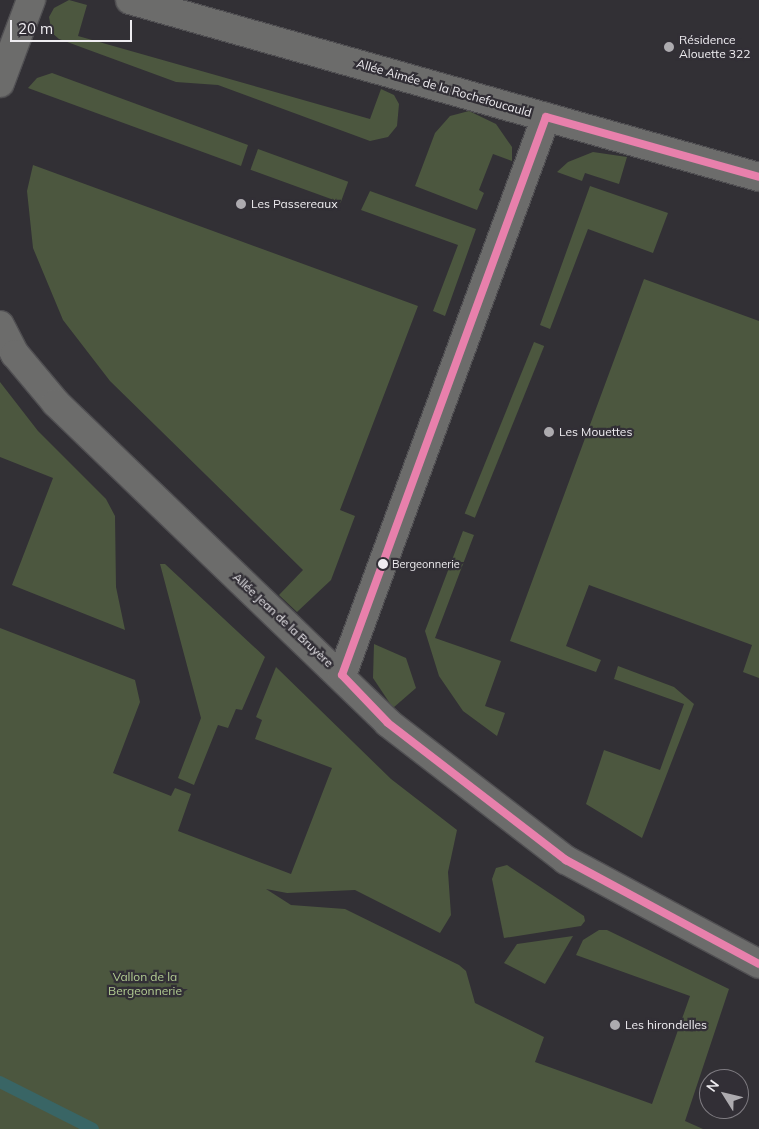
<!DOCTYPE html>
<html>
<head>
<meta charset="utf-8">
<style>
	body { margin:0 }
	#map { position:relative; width:759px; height:1129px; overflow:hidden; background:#323035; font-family:Mulish,sans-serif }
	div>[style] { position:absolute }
	.green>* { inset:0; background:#4c573f; transform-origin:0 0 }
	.stream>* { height:12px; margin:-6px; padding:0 6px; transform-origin:6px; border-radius:6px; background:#396565 }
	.roads { filter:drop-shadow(1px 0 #504f52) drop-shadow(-1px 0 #504f52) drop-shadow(0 1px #504f52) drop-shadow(0 -1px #504f52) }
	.street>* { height:28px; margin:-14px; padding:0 14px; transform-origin:14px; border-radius:14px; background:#6c6c6b }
	.bus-1>* { height:8px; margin:-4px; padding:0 4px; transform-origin:4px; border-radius:4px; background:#e880ac }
	.dots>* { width:14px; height:14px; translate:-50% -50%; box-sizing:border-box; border:2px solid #322f36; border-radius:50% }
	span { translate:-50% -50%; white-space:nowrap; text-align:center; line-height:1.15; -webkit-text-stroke:4.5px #322f36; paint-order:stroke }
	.bus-label { font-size:11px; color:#efedf1 }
	.left { translate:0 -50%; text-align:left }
	.poi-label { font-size:12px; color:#efedf1 }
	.street-label { font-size:12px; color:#efedf1 }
	.park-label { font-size:12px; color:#b2cc92 }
	.north { position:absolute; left:699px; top:1069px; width:50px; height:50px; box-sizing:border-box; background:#322f36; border:1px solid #7e7b81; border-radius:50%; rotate:306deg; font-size:14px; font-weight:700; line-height:20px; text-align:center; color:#efedf1 }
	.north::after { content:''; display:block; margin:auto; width:18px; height:22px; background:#adabaf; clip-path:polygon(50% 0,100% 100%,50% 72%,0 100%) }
	.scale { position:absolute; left:10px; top:20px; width:122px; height:22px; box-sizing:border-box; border:2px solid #efedf1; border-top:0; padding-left:6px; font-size:15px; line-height:18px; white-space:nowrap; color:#efedf1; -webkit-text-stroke:4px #322f36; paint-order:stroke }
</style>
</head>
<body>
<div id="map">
	<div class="green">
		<div style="clip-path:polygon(69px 0,87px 5px,78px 36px,370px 119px,381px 89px,394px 95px,399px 104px,397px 126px,388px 137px,370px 141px,218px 85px,176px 82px,59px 39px,52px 33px,49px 17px,54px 8px)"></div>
		<div style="clip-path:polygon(52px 73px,248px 145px,241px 166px,28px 88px,37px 78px)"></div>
		<div style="clip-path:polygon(469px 111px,496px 124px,512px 147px,512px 161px,493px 154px,479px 190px,484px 193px,477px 210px,415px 186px,435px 133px,450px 116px)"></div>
		<div style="left:258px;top:149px;width:96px;height:22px;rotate:20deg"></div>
		<div style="clip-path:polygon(593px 152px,627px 157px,619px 184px,585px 173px,582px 181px,557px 172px,568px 162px)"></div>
		<div style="clip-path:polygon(33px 165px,418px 306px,340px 510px,355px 516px,331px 580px,297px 612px,279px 595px,303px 570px,110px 381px,63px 320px,33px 248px,27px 191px)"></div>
		<div style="clip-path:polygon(590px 186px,668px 213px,653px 253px,588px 229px,550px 329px,540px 325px)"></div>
		<div style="clip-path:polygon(370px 191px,476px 229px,445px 316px,433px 311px,458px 245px,361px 210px)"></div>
		<div style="clip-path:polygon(644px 279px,759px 321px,759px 678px,743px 672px,752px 645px,589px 585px,566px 646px,601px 660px,596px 672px,510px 641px)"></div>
		<div style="left:534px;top:342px;width:11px;height:185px;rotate:22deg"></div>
		<div style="clip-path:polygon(0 382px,38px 431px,106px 499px,115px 516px,116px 587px,125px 630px,12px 585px,53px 478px,0 457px)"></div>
		<div style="clip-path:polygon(463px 531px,474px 535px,435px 638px,501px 661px,485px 706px,505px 713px,497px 736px,463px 711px,439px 676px,425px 631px)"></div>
		<div style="clip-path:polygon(160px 564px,165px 564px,265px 657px,242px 710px,236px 709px,228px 728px,218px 725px,194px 785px,178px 778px,201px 718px)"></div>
		<div style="clip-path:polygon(0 628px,135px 680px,140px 702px,113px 773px,171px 796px,175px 788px,191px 794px,178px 831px,291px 874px,332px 768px,255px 739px,262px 720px,256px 717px,276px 667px,391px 779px,457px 830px,448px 872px,451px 915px,440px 933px,355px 890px,287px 893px,266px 889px,291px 905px,345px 909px,459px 965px,466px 971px,475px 1003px,544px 1037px,535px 1062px,652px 1104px,690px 996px,576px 955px,583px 940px,599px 930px,607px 930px,729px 989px,685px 1121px,703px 1129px,0 1129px)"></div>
		<div style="clip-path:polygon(374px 644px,406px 658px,416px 688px,393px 708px,373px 678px)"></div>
		<div style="clip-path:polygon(618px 666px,674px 687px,694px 704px,642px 838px,586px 804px,604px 750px,660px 770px,684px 704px,614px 679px)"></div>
		<div style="clip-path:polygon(507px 865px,584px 916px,585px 921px,581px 926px,504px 938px,492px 879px,496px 868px)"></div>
		<div style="clip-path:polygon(573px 936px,545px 984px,504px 963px,517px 944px)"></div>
	</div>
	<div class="stream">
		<div style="left:0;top:1082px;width:104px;rotate:26.8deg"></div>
	</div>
	<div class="roads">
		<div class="street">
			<div style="left:130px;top:0;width:653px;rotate:15.72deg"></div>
			<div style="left:0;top:83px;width:89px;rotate:-69.5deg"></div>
			<div style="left:0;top:325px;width:33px;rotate:63deg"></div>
			<div style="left:15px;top:354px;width:64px;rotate:50.1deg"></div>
			<div style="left:56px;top:403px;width:461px;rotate:43.9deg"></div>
			<div style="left:388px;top:723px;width:225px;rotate:37.6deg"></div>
			<div style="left:566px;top:860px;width:219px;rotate:28.3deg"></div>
			<div style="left:342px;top:675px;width:594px;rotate:-69.92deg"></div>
		</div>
	</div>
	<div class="bus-1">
		<div style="left:546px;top:117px;width:221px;rotate:15.7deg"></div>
		<div style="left:342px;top:675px;width:594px;rotate:-69.92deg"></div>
		<div style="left:342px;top:675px;width:66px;rotate:46.2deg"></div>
		<div style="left:388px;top:723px;width:225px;rotate:37.6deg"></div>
		<div style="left:566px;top:860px;width:219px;rotate:28.3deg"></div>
	</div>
	<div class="dots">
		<div style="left:669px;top:47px;background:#adabaf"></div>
		<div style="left:241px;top:204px;background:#adabaf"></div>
		<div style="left:549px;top:432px;background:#adabaf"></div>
		<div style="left:383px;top:564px;background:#efedf1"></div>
		<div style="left:615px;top:1025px;background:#adabaf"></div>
	</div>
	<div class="bus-label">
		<span class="left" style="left:392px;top:564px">Bergeonnerie</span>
	</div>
	<div class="poi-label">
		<span class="left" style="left:679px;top:47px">Résidence<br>Alouette 322</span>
		<span class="left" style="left:251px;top:204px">Les Passereaux</span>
		<span class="left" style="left:559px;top:432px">Les Mouettes</span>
		<span class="left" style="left:625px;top:1025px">Les hirondelles</span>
	</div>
	<div class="street-label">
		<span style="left:444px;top:88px;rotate:16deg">Allée Aimée de la Rochefoucauld</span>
		<span style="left:283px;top:620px;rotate:43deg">Allée Jean de la Bruyère</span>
	</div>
	<div class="park-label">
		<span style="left:145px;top:984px">Vallon de la<br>Bergeonnerie</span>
	</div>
	<div class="north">N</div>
	<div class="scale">20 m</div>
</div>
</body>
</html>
